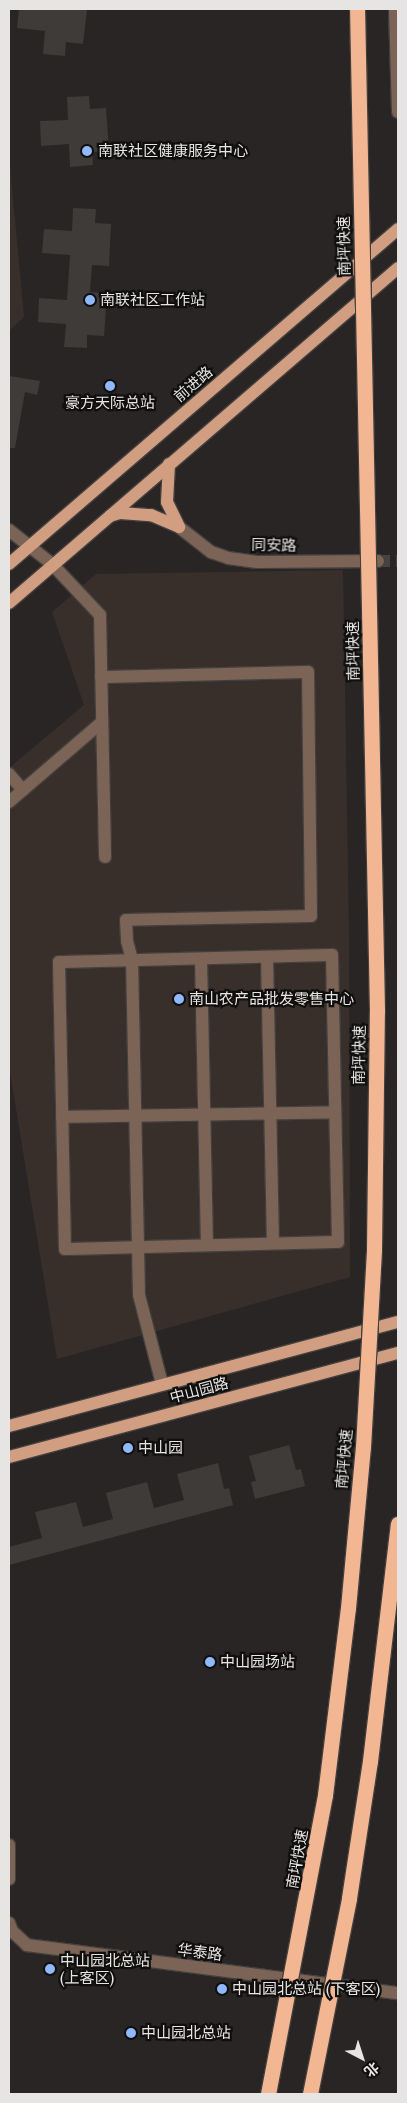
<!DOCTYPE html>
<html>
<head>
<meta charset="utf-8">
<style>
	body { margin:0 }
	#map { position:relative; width:407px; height:2103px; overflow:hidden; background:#292524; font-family:Lora,"Noto Sans SC",serif }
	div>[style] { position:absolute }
	.built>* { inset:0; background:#382f2a }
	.building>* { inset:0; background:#3e3b39 }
	.minor-tunnel>* { height:12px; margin-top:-6px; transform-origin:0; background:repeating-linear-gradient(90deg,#464241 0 12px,transparent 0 18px) }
	.roads { filter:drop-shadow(1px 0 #44403f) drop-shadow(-1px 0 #44403f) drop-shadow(0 1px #44403f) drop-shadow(0 -1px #44403f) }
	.minor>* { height:12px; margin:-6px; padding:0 6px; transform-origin:6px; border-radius:6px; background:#7b6355 }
	.major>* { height:12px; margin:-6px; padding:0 6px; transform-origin:6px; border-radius:6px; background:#d19e82 }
	.bridges { filter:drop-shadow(1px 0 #44403f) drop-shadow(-1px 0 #44403f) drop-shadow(0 1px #44403f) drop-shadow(0 -1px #44403f) }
	.highway-bridge>* { height:15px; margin:-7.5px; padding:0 7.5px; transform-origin:7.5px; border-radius:7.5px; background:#f3b693 }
	.dots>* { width:14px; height:14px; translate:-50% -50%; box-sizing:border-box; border:2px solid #100f0e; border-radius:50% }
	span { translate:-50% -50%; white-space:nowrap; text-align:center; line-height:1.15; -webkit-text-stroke:4.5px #100f0e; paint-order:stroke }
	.poi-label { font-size:15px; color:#e7e5e4 }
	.left { translate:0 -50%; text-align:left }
	.street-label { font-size:15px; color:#e7e5e4 }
	.frame { position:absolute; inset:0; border:10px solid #e7e5e4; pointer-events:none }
	.north { position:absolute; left:337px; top:2033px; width:50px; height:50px; -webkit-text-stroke:4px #100f0e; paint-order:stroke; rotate:140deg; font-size:14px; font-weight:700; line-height:20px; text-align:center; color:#e7e5e4 }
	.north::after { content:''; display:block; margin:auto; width:18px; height:22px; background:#e7e5e4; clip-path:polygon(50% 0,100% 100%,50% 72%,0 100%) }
</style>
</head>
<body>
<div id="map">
	<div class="built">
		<div style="clip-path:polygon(9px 155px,24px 317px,9px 331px)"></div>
		<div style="clip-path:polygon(343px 570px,349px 932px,350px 1277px,57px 1359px,9px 1066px,9px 768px,84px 705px,52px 612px,96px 574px)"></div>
	</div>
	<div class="building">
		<div style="clip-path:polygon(19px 9px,87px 9px,83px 44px,66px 42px,65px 56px,43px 54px,45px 31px,17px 28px)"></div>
		<div style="clip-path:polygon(89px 96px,90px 109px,106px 108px,109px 151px,92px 152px,93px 165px,70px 167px,69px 144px,41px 146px,40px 121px,68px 120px,67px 97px)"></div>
		<div style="clip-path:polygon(73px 208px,96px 209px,95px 223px,111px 224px,109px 266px,92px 265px,90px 292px,107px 293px,104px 336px,87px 335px,87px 348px,64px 347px,66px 324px,38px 322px,39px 298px,67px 300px,70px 255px,42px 253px,44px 229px,72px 231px)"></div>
		<div style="clip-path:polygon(9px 376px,40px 381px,37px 395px,25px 392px,15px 448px,9px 448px)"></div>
		<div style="clip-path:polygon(289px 1445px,296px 1470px,301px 1469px,305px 1486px,255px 1499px,251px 1482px,256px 1481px,249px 1456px)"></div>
		<div style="clip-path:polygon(218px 1463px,224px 1489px,229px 1488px,233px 1505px,9px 1565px,9px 1547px,42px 1538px,35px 1512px,76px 1502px,83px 1527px,109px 1520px,113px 1519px,106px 1493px,147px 1482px,154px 1508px,184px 1500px,177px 1474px)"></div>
	</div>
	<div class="minor-tunnel">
		<div style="left:378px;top:561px;width:20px"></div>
	</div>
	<div class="roads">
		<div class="minor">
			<div style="left:395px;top:9px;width:103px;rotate:88.3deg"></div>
			<div style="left:179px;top:527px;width:41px;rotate:38deg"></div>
			<div style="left:211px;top:552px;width:18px;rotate:19deg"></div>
			<div style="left:228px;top:558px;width:29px;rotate:8deg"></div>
			<div style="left:257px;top:562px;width:121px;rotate:-0.5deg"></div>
			<div style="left:9px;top:530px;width:55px;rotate:38.3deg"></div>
			<div style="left:52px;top:564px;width:70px;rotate:46.7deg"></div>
			<div style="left:100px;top:615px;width:242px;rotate:88.8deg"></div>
			<div style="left:101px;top:677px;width:207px;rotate:-1.4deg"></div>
			<div style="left:308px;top:672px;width:244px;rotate:89.3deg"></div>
			<div style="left:311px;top:916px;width:185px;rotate:178.8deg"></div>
			<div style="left:126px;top:920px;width:21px;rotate:87deg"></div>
			<div style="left:127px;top:941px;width:20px;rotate:75deg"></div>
			<div style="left:132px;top:960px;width:335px;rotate:88.8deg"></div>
			<div style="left:139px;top:1295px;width:92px;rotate:75.5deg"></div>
			<div style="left:9px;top:774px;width:21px;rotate:49deg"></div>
			<div style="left:9px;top:802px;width:123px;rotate:-40.7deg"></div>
			<div style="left:332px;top:955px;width:287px;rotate:88.8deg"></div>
			<div style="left:338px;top:1242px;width:273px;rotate:178.5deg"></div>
			<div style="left:65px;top:1249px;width:287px;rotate:-91.2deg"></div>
			<div style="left:59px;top:962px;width:273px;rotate:-1.5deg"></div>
			<div style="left:267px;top:957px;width:286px;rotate:88.8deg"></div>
			<div style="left:201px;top:959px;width:286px;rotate:88.8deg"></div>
			<div style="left:62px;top:1117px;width:273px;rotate:-1deg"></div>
			<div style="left:9px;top:1845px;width:34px;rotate:90deg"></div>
			<div style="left:9px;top:1923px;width:9px;rotate:69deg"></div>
			<div style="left:12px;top:1931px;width:21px;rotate:43deg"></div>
			<div style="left:27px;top:1945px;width:374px;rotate:7.4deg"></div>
		</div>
		<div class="major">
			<div style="left:169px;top:464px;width:38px;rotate:93deg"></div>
			<div style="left:167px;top:502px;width:28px;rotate:64deg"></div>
			<div style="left:110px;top:516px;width:10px;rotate:-17deg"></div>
			<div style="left:120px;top:513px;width:31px;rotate:4deg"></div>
			<div style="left:151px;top:515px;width:30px;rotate:23deg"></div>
			<div style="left:9px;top:564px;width:513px;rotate:-40.73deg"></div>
			<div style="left:9px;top:603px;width:513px;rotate:-40.73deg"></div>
			<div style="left:9px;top:1426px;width:403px;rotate:-15deg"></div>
			<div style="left:9px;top:1457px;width:403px;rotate:-15deg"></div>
		</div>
	</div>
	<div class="bridges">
		<div class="highway-bridge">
			<div style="left:268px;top:2094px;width:304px;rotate:-79.2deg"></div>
			<div style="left:325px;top:1795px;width:188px;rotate:-83deg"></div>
			<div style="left:348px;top:1608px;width:162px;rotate:-84.7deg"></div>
			<div style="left:363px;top:1447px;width:198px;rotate:-86.8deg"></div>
			<div style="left:374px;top:1249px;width:238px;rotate:-89.3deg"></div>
			<div style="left:377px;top:1011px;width:1002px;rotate:-91.14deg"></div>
			<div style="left:310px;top:2094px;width:200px;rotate:-78.7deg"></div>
			<div style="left:349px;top:1898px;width:139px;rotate:-81.3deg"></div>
			<div style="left:370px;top:1761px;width:239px;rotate:-83.3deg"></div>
		</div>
	</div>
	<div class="dots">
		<div style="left:87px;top:151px;background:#90b8fd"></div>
		<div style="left:90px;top:300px;background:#90b8fd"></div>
		<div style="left:110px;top:386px;background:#90b8fd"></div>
		<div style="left:179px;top:999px;background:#90b8fd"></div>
		<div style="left:128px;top:1448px;background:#90b8fd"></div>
		<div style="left:210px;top:1662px;background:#90b8fd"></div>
		<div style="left:50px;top:1969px;background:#90b8fd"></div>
		<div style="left:222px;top:1989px;background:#90b8fd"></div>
		<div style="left:131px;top:2033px;background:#90b8fd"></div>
	</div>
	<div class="poi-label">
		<span class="left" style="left:98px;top:151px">南联社区健康服务中心</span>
		<span class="left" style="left:100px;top:300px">南联社区工作站</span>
		<span style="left:110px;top:403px">豪方天际总站</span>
		<span class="left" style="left:189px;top:999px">南山农产品批发零售中心</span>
		<span class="left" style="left:138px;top:1448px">中山园</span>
		<span class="left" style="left:220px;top:1662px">中山园场站</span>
		<span class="left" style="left:60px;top:1969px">中山园北总站<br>(上客区)</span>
		<span class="left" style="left:232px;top:1989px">中山园北总站 (下客区)</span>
		<span class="left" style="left:141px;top:2033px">中山园北总站</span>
	</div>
	<div class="street-label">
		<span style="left:344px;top:246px;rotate:-91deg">南坪快速</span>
		<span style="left:193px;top:384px;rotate:-41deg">前进路</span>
		<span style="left:274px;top:545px;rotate:1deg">同安路</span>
		<span style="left:353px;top:651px;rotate:-91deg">南坪快速</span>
		<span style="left:359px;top:1055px;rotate:-89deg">南坪快速</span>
		<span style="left:199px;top:1390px;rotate:-15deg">中山园路</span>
		<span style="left:344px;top:1459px;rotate:-85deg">南坪快速</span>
		<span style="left:297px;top:1859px;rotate:-80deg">南坪快速</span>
		<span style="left:200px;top:1952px;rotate:7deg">华泰路</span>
	</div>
	<div class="frame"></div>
	<div class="north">北</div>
</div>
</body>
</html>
